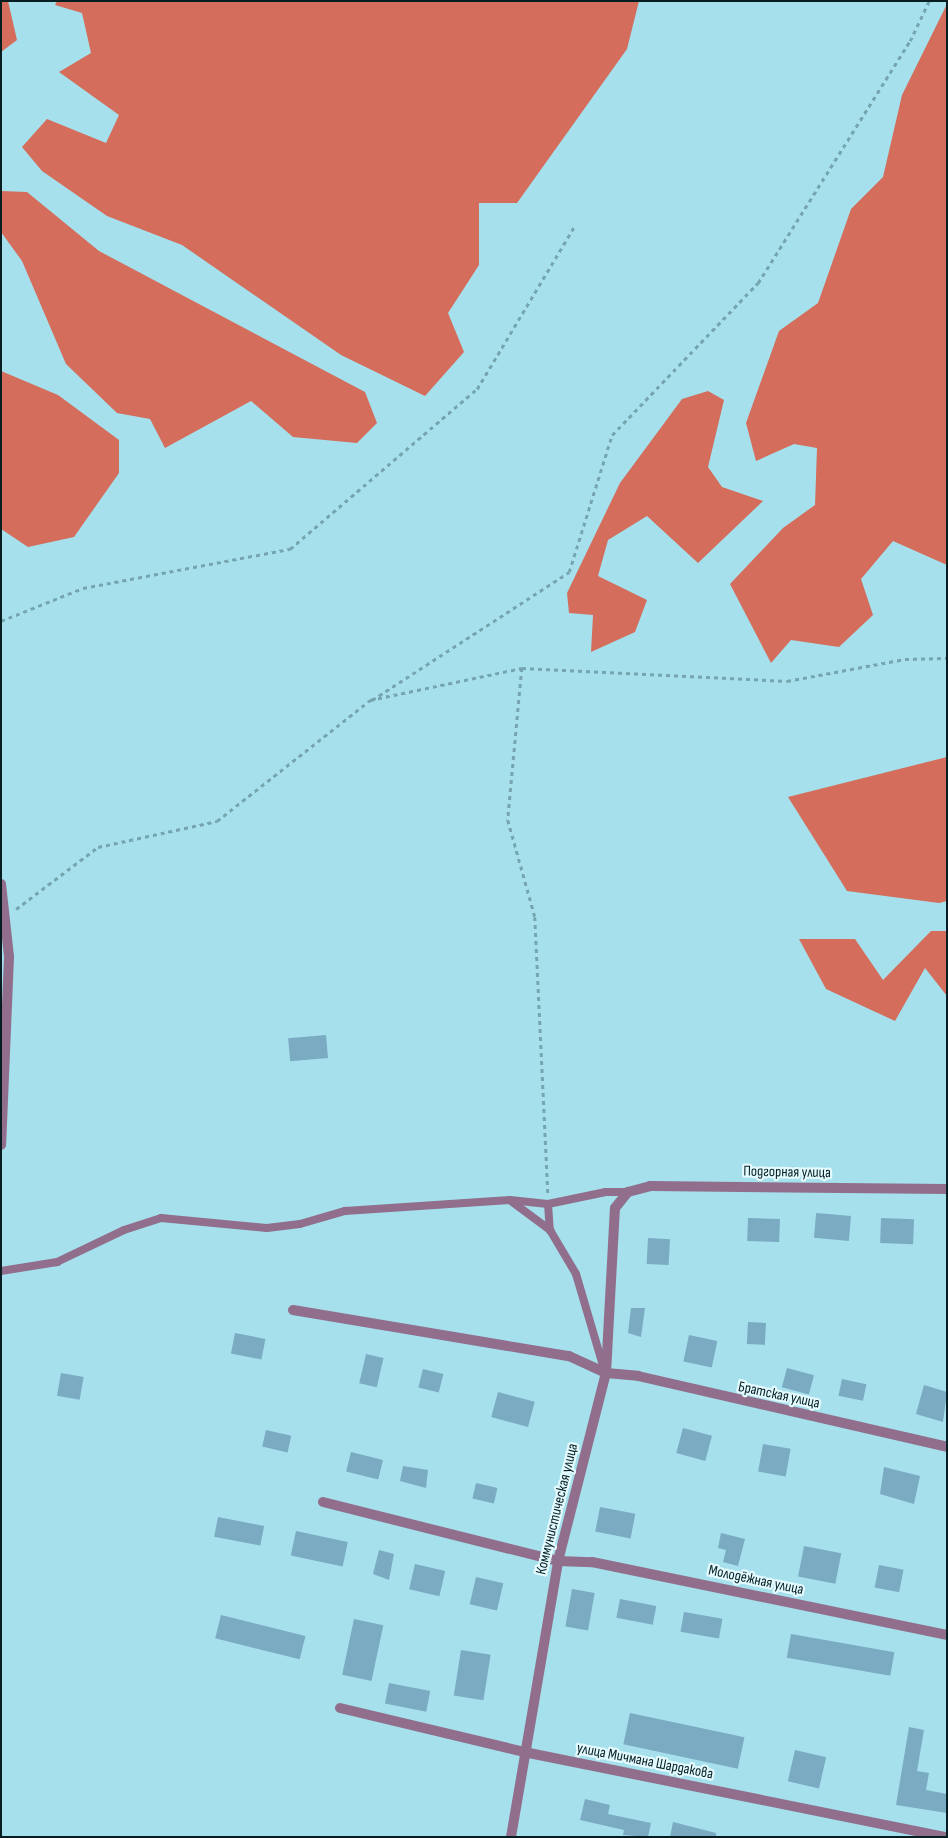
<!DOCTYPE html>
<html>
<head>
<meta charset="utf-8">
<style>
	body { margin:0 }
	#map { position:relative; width:948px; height:1838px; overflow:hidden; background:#a5e0ec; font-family:"Sofia Sans Condensed",sans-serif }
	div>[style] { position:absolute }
	.forest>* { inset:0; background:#d46d5b }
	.building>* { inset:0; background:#7baac3; transform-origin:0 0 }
	.path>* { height:2.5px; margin-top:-1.25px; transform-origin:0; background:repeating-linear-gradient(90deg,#75a5af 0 4px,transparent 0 8px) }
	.service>* { height:8px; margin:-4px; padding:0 4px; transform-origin:4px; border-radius:4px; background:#916f8c }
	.minor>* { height:10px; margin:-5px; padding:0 5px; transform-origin:5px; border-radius:5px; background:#916f8c }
	.tertiary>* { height:10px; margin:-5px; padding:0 5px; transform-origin:5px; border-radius:5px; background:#916f8c }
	span { translate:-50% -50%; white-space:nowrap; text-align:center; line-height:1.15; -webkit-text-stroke:4.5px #e3faff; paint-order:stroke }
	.street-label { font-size:15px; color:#061d22 }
	.frame { position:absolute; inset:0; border:2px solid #061d22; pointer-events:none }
</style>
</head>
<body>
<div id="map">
	<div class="forest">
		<div style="clip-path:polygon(1px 1px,8px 1px,17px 40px,1px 52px)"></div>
		<div style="clip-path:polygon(57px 1px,639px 1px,627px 49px,517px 203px,479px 203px,479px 265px,448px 313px,464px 352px,425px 396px,341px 355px,182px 245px,107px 216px,42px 171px,22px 147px,47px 119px,106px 143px,119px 115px,59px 72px,91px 53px,82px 13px,55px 5px)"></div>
		<div style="clip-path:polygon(947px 4px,947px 565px,893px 541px,861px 579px,873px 615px,839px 647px,791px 640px,771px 663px,730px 584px,783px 528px,815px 505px,817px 448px,794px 444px,756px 461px,746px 423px,779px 331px,818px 303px,851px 209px,883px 177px,902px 95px)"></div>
		<div style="clip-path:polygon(1px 191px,27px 192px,99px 251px,365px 392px,377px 423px,357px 443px,293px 437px,251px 401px,165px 448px,150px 419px,117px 413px,66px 364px,22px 261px,1px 232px)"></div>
		<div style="clip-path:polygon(1px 371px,58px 395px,119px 440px,119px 473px,74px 537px,28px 547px,1px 529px)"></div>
		<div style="clip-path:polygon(708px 391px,724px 400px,708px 467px,722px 487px,763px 501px,698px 563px,647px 516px,608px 540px,598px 576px,647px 600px,635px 632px,591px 652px,593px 615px,569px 613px,567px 593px,620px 483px,682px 399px)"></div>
		<div style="clip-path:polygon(947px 757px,947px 901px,939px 903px,847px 891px,788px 797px)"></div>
		<div style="clip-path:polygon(931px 931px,947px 931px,947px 996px,925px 968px,895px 1021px,826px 989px,799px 939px,855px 939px,883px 980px)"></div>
	</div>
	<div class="building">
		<div style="left:326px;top:1035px;width:23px;height:38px;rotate:85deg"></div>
		<div style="left:851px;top:1216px;width:25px;height:35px;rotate:95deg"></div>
		<div style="left:748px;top:1218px;width:32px;height:23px;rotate:2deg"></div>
		<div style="left:881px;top:1218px;width:33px;height:25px;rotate:2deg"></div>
		<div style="left:648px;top:1238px;width:22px;height:26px;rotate:3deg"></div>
		<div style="clip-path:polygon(631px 1308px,645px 1308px,641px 1337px,628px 1333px)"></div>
		<div style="left:748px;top:1322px;width:18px;height:22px;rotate:3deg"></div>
		<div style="left:235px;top:1333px;width:31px;height:21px;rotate:11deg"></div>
		<div style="left:689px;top:1335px;width:29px;height:27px;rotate:12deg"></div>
		<div style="left:366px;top:1354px;width:18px;height:30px;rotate:13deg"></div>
		<div style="left:787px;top:1368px;width:28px;height:20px;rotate:15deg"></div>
		<div style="left:423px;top:1369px;width:21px;height:19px;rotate:14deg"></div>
		<div style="left:61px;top:1373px;width:23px;height:23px;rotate:10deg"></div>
		<div style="left:842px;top:1379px;width:25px;height:17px;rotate:12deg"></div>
		<div style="clip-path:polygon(924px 1385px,947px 1392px,943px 1422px,916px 1414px)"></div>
		<div style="left:498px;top:1392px;width:38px;height:26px;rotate:15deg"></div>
		<div style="left:683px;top:1428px;width:30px;height:26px;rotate:15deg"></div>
		<div style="left:266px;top:1430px;width:26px;height:17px;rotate:13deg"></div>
		<div style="left:763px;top:1444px;width:28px;height:28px;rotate:10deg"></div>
		<div style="left:351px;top:1452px;width:33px;height:20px;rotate:14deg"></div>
		<div style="clip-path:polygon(403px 1466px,428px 1470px,426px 1488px,400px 1481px)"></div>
		<div style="clip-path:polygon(884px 1467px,920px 1476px,914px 1504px,880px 1494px)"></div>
		<div style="left:476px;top:1483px;width:22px;height:16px;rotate:13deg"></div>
		<div style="left:600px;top:1507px;width:36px;height:25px;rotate:11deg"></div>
		<div style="left:218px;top:1517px;width:47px;height:20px;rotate:11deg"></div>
		<div style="left:296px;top:1531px;width:53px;height:25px;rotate:12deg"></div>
		<div style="clip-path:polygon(721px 1533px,745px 1539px,738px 1566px,723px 1562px,726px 1550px,718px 1548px)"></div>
		<div style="left:804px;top:1546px;width:38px;height:31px;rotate:11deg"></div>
		<div style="clip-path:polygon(379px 1550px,394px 1554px,389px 1580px,373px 1574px)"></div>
		<div style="left:415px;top:1564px;width:31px;height:26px;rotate:13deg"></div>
		<div style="left:879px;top:1565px;width:25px;height:23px;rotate:11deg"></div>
		<div style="left:476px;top:1577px;width:28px;height:28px;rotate:13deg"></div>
		<div style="left:572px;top:1589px;width:23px;height:38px;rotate:10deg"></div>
		<div style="left:620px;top:1599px;width:37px;height:19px;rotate:11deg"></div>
		<div style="left:684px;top:1612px;width:39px;height:20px;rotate:10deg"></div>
		<div style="left:221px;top:1615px;width:87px;height:24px;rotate:14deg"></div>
		<div style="left:354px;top:1619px;width:30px;height:57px;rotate:12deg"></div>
		<div style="left:791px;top:1634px;width:105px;height:24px;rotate:10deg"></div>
		<div style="left:461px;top:1650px;width:30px;height:46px;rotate:9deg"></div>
		<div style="left:389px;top:1683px;width:42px;height:21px;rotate:11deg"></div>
		<div style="left:630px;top:1713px;width:117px;height:32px;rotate:12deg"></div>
		<div style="clip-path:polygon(909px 1727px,924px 1730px,917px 1771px,929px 1773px,926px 1790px,947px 1794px,947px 1813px,896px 1805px)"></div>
		<div style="left:795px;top:1750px;width:32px;height:32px;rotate:13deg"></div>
		<div style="clip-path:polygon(585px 1799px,610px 1805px,608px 1814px,651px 1823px,648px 1837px,623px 1835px,624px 1830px,580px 1820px)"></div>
		<div style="clip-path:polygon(673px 1822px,716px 1833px,716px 1837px,670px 1837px)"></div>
	</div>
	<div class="path">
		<div style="left:1px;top:621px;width:88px;rotate:-21.9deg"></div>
		<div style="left:83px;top:588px;width:211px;rotate:-10.7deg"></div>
		<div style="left:290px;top:549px;width:246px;rotate:-40.6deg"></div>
		<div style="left:477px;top:389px;width:191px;rotate:-59.1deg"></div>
		<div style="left:522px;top:668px;width:153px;rotate:95.3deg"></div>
		<div style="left:508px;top:820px;width:101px;rotate:74.4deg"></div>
		<div style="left:535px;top:917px;width:278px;rotate:87.3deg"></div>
		<div style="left:372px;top:700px;width:235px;rotate:-33deg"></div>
		<div style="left:569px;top:572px;width:144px;rotate:-72.6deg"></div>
		<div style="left:612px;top:435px;width:211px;rotate:-46.2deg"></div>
		<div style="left:758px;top:283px;width:286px;rotate:-57.9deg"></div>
		<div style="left:910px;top:41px;width:44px;rotate:-64.6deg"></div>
		<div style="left:16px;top:909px;width:103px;rotate:-37.1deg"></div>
		<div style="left:98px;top:847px;width:122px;rotate:-12.3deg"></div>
		<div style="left:217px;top:821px;width:195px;rotate:-38.3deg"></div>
		<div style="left:370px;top:700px;width:155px;rotate:-11.9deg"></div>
		<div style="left:522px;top:668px;width:265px;rotate:2.8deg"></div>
		<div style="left:787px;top:681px;width:120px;rotate:-10.6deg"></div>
		<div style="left:905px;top:659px;width:42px;rotate:-1.4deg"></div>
	</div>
	<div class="service">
		<div style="left:511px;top:1201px;width:49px;rotate:36.6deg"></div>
		<div style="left:550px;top:1230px;width:51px;rotate:59.4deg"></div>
		<div style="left:576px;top:1274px;width:99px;rotate:73.6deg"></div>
		<div style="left:548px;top:1204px;width:26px;rotate:86deg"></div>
		<div style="left:1px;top:1271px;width:57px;rotate:-9.1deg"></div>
		<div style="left:57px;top:1262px;width:74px;rotate:-25.5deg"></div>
		<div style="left:124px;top:1230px;width:39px;rotate:-18deg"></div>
		<div style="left:161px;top:1218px;width:106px;rotate:5.4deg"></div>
		<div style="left:267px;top:1228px;width:33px;rotate:-7deg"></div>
		<div style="left:300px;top:1224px;width:47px;rotate:-16.1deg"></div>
		<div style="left:345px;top:1211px;width:165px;rotate:-3.8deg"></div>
		<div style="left:510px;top:1200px;width:38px;rotate:6deg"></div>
		<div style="left:548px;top:1204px;width:59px;rotate:-11.7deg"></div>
		<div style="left:606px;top:1192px;width:22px"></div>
	</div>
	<div class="minor">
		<div style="left:628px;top:1192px;width:23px;rotate:-15deg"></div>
		<div style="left:650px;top:1186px;width:297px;rotate:0.6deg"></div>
		<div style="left:293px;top:1310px;width:280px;rotate:9.5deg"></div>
		<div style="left:569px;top:1356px;width:41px;rotate:24.7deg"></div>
		<div style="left:606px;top:1373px;width:32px;rotate:5deg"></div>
		<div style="left:638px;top:1376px;width:317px;rotate:12.9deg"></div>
		<div style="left:323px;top:1502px;width:242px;rotate:14.1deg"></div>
		<div style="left:558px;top:1561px;width:34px;rotate:2deg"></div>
		<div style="left:592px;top:1562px;width:362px;rotate:11.6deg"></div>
		<div style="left:340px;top:1708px;width:189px;rotate:13.4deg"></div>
		<div style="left:524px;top:1752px;width:429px;rotate:11.4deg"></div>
	</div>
	<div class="tertiary">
		<div style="left:1px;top:884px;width:73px;rotate:83.7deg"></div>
		<div style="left:9px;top:957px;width:188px;rotate:92.4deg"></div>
		<div style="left:511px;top:1837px;width:280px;rotate:-80.3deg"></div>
		<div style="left:558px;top:1561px;width:194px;rotate:-75.7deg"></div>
		<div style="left:606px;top:1373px;width:165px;rotate:-86.9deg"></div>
		<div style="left:615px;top:1208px;width:21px;rotate:-51deg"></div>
	</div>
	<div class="street-label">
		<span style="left:787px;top:1172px;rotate:1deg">Подгорная улица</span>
		<span style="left:779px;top:1395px;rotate:12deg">Братская улица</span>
		<span style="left:557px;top:1509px;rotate:-76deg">Коммунистическая улица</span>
		<span style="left:756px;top:1580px;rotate:12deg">Молодёжная улица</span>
		<span style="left:645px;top:1761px;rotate:11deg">улица Мичмана Шардакова</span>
	</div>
	<div class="frame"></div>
</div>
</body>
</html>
